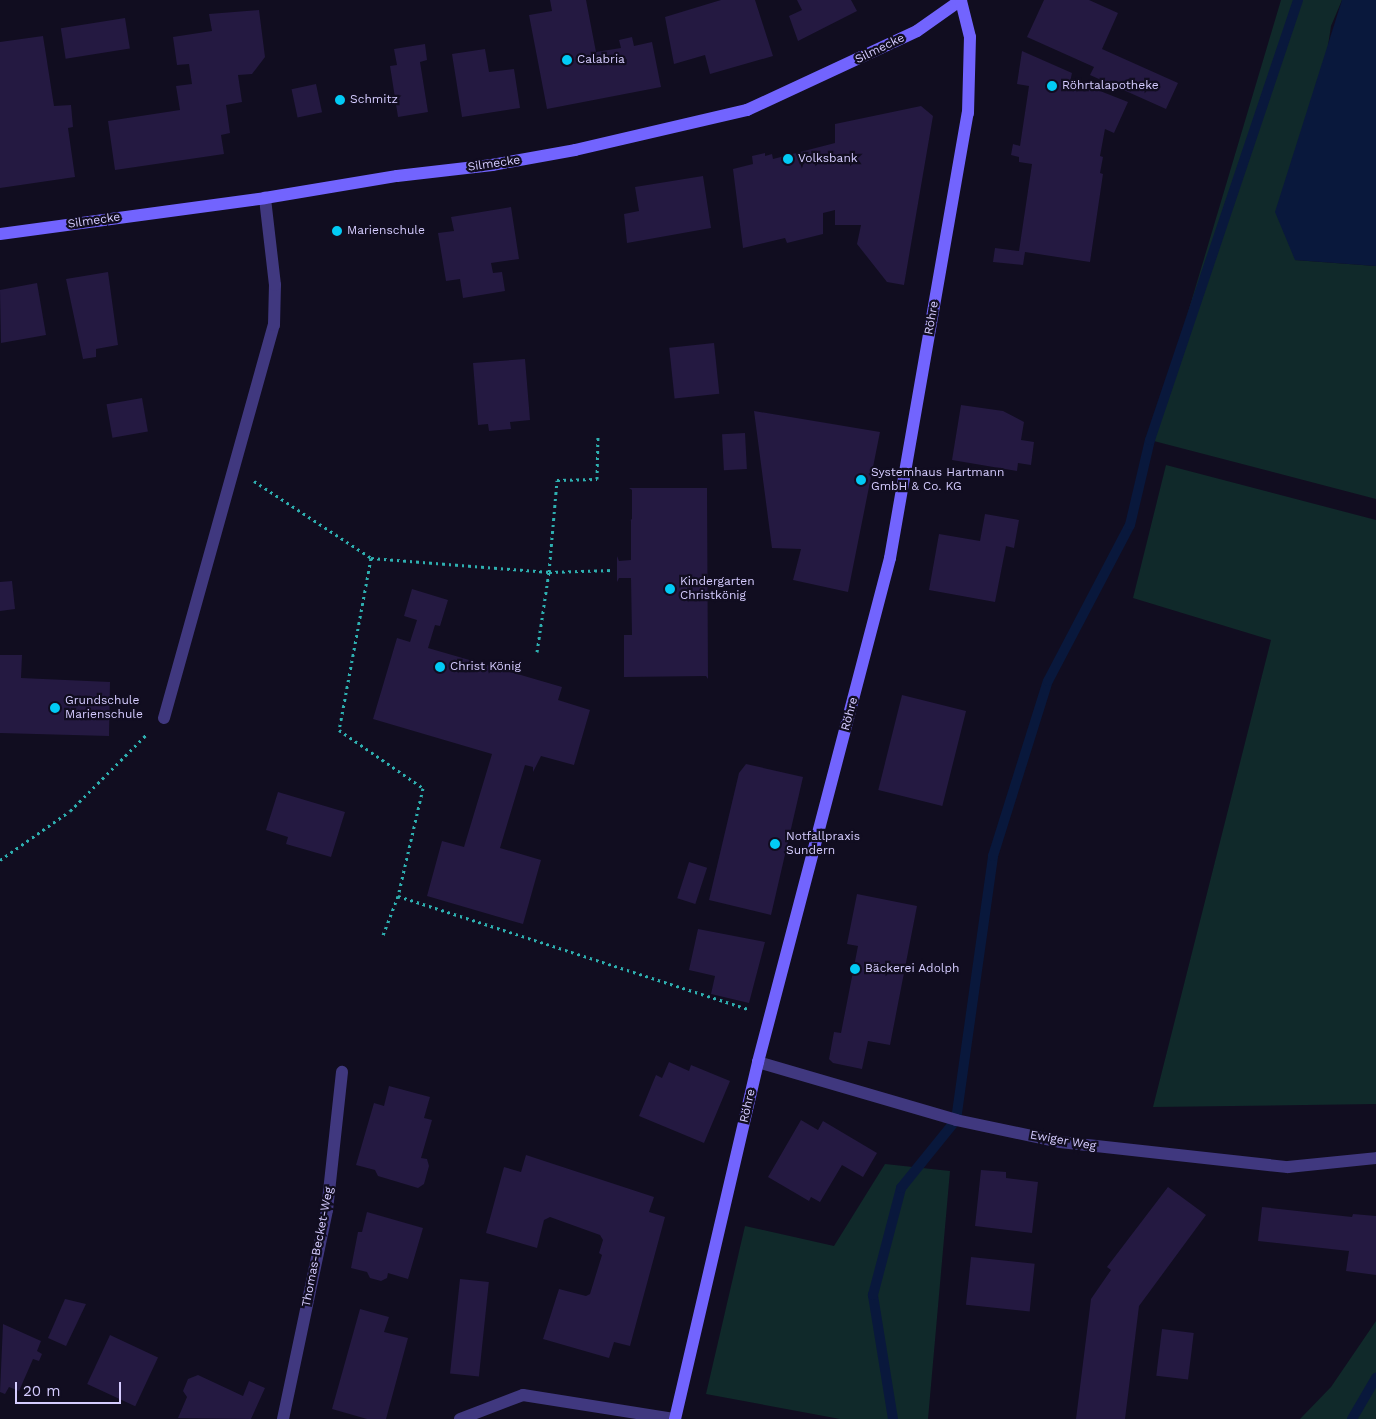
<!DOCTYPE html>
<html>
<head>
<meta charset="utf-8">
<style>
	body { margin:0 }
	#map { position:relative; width:1376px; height:1419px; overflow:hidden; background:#110d20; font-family:"Work Sans",sans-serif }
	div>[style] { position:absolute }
	.green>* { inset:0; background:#10292a }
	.water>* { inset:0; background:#09183c }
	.stream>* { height:10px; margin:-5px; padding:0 5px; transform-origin:5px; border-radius:5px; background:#09183c }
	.building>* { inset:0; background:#241941; transform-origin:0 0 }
	.path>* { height:3px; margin-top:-1.5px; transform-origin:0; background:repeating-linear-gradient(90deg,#2eafb0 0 2.5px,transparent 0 6.5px) }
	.lane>* { height:12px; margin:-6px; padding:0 6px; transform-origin:6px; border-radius:6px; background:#40387f }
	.street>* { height:12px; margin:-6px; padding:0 6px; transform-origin:6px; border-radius:6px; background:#40387f }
	.secondary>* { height:12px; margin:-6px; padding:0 6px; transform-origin:6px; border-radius:6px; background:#7264fe }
	.dots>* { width:14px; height:14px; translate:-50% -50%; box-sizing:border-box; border:2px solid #110d20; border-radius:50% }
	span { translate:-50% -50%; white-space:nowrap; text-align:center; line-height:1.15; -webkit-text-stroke:4.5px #110d20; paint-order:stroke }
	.street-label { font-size:12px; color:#d5ccff }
	.poi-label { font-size:12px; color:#d5ccff }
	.left { translate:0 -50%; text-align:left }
	.scale { position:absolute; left:15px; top:1382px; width:106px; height:22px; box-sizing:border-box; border:2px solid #d5ccff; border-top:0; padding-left:6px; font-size:15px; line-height:18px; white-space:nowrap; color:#d5ccff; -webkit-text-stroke:4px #110d20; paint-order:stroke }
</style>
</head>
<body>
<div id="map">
	<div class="green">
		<div style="clip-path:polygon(1281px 0,1342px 0,1331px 26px,1295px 260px,1376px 266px,1376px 499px,1150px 440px)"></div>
		<div style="clip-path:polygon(1166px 465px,1376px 520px,1376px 1104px,1153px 1107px,1271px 640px,1133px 598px)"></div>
		<div style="clip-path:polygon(885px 1164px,950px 1171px,928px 1419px,840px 1419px,706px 1394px,745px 1226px,834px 1246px)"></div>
		<div style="clip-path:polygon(1376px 1321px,1376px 1419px,1300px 1419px,1331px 1387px)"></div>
	</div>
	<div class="water">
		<div style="clip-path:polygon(1342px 0,1376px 0,1376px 266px,1295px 260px,1275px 212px)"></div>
	</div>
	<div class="stream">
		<div style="left:893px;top:1419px;width:126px;rotate:-99.2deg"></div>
		<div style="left:873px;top:1295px;width:111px;rotate:-75.3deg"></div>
		<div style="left:901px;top:1188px;width:87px;rotate:-51deg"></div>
		<div style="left:956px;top:1120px;width:267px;rotate:-82deg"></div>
		<div style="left:993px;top:856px;width:183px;rotate:-72.6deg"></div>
		<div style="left:1048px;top:681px;width:176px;rotate:-62.3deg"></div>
		<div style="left:1130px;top:525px;width:87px;rotate:-76.8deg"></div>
		<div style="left:1150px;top:440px;width:464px;rotate:-71.4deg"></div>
		<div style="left:1352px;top:1419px;width:48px;rotate:-59.7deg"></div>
	</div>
	<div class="building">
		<div style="clip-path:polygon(550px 0,586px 0,596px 52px,621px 48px,619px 40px,632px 37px,634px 46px,652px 42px,661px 87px,547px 109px,529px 15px,552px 11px)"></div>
		<div style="clip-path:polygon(721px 0,755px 0,773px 56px,710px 74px,705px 55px,674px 64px,665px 17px)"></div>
		<div style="clip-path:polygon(797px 0,851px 0,857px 11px,798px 41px,789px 16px,802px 10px)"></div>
		<div style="clip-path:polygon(1044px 0,1089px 0,1118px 13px,1102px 49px,1178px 83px,1166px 109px,1090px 75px,1094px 67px,1027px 37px)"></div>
		<div style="clip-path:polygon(259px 10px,265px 57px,252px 74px,238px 75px,242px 102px,226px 105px,230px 133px,221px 135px,224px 154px,115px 170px,108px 121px,180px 110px,176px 86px,192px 84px,189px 64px,177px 65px,173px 37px,212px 31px,209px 14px)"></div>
		<div style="left:125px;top:18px;width:31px;height:65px;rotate:81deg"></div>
		<div style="clip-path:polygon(43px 36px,54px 106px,71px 105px,73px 127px,68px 128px,75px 177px,0 188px,0 42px)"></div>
		<div style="clip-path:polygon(425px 44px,427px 60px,420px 62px,428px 112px,398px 117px,390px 66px,397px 65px,394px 49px)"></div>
		<div style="clip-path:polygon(485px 49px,489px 72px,514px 69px,520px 108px,462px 117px,452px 54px)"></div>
		<div style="clip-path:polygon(1022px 51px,1072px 73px,1070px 82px,1096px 85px,1095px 89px,1128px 102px,1114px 133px,1105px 129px,1100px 156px,1103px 157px,1100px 173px,1103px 174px,1090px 262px,1025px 252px,1023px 265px,993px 262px,995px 248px,1019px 251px,1032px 164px,1019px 162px,1019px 157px,1011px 155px,1013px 144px,1020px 146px,1029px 86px,1017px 84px)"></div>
		<div style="left:316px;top:84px;width:29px;height:25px;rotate:78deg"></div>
		<div style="clip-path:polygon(921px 106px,933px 116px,904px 285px,887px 282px,857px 244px,861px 225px,835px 225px,835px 210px,823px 213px,823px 234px,787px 243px,785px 238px,743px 248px,733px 169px,753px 164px,752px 156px,765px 153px,765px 156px,772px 154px,773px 159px,835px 143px,835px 124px)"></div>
		<div style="clip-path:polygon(703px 176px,711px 228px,627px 243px,624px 214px,639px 211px,635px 187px)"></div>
		<div style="clip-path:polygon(511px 207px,519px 259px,491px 263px,493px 273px,502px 272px,505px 291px,463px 298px,460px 279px,446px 281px,438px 233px,454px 231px,451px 217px)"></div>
		<div style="clip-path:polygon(108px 272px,118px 345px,96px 349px,96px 357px,83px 359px,66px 279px)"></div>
		<div style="clip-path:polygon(37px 283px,46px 335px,1px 343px,0 290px)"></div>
		<div style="left:714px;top:343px;width:51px;height:45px;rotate:84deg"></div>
		<div style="clip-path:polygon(525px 359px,530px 420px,510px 422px,511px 429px,489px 431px,488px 424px,478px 425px,473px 363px)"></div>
		<div style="left:142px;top:398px;width:34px;height:36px;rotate:80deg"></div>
		<div style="clip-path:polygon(961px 405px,1003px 411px,1024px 422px,1021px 440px,1034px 442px,1031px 465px,1018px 463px,1017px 471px,952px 460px)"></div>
		<div style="clip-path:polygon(754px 411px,880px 432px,848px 592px,793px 580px,801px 549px,772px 548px)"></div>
		<div style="left:745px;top:433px;width:36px;height:23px;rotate:87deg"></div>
		<div style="clip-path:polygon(629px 488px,707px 488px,708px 679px,706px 676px,624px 677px,624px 635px,632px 635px,631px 578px,619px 578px,617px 582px,617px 556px,619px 561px,631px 560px,631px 520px,629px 521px,632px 519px,632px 490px)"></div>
		<div style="clip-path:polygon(985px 514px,1019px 520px,1014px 548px,1006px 546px,995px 602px,929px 590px,939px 534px,980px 541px)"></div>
		<div style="clip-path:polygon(12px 581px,15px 609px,0 611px,0 582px)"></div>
		<div style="clip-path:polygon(412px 589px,448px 600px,440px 626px,435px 625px,428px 648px,562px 687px,558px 700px,590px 710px,574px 765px,541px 756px,533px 772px,533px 767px,525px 765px,500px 848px,541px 860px,523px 924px,427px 896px,442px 841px,464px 847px,492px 754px,373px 719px,397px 638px,410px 642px,417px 620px,404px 616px)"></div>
		<div style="clip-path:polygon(0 655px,22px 655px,21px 678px,110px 682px,109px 736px,0 733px)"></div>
		<div style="left:902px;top:695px;width:66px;height:98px;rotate:14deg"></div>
		<div style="clip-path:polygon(746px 764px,803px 777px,771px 915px,709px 900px,739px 773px)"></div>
		<div style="clip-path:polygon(278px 792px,345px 812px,331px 857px,286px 844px,288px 837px,266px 830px)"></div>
		<div style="left:689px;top:862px;width:19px;height:38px;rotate:18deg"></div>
		<div style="clip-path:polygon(857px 894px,917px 906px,890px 1045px,868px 1041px,862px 1069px,833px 1063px,829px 1059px,834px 1032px,841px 1033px,858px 946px,847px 944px)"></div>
		<div style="clip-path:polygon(698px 929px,765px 942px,749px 1003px,711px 994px,715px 976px,689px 970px)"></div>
		<div style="clip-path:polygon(669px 1062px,689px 1071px,691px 1065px,730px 1081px,704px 1143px,639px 1116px,656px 1075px,662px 1078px)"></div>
		<div style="clip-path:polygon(389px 1086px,430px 1097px,424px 1118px,432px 1120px,421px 1158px,427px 1159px,429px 1166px,424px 1184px,418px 1188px,378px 1176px,375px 1170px,356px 1165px,374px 1103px,384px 1106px)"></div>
		<div style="clip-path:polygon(801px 1120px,818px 1130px,823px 1121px,877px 1153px,863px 1177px,842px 1165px,820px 1202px,811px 1197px,809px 1201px,768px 1177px)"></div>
		<div style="clip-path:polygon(526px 1155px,654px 1197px,649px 1212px,665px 1217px,630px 1346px,614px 1342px,609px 1358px,543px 1339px,559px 1289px,586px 1296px,590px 1294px,602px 1255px,599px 1253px,603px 1240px,600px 1235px,550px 1217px,544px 1220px,537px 1248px,486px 1233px,504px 1167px,521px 1172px)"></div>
		<div style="clip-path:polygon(981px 1170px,1006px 1172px,1006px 1178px,1038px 1182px,1032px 1233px,975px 1226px)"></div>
		<div style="clip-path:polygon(1168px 1187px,1206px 1215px,1139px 1306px,1125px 1419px,1076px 1419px,1091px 1299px,1111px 1270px,1107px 1267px)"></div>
		<div style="clip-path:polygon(1262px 1207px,1352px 1217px,1353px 1214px,1376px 1216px,1376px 1275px,1346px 1271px,1349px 1251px,1258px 1241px)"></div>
		<div style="clip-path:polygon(367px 1212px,423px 1228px,408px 1279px,388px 1273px,387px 1278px,381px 1281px,370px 1278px,367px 1272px,351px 1268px,358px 1232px,362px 1232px)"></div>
		<div style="left:971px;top:1257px;width:64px;height:48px;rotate:6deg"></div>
		<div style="left:460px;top:1279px;width:29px;height:95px;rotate:6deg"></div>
		<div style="clip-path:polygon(65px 1299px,86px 1304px,66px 1346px,48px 1338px)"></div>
		<div style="clip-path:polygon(360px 1309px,389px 1317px,384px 1332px,408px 1338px,386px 1419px,367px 1419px,332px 1409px)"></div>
		<div style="clip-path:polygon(3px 1324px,41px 1341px,37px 1351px,42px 1354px,39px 1361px,33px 1359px,19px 1391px,9px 1387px,5px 1394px,0 1392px)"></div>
		<div style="left:1162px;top:1329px;width:32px;height:47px;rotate:7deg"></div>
		<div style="left:110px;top:1335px;width:53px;height:54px;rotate:25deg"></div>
		<div style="clip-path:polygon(198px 1375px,243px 1396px,249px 1381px,265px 1388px,251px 1419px,178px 1418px,187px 1397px,183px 1391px,188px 1379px)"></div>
	</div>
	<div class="path">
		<div style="left:254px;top:481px;width:140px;rotate:33.3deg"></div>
		<div style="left:371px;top:558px;width:175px;rotate:100.5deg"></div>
		<div style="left:339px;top:730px;width:102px;rotate:34.6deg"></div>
		<div style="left:423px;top:788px;width:111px;rotate:103deg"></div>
		<div style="left:398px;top:896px;width:42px;rotate:111deg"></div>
		<div style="left:371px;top:558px;width:179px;rotate:4.5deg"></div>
		<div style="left:549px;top:572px;width:64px;rotate:-1.8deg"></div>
		<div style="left:537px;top:652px;width:81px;rotate:-81.5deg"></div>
		<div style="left:549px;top:572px;width:92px;rotate:-85deg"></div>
		<div style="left:557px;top:480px;width:40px;rotate:-1.4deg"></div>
		<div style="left:597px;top:479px;width:43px;rotate:-88.7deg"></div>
		<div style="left:0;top:860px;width:85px;rotate:-35deg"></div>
		<div style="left:70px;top:811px;width:109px;rotate:-45deg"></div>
		<div style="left:398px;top:896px;width:367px;rotate:17.9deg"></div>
	</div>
	<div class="lane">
		<div style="left:164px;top:718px;width:408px;rotate:-74.4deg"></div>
		<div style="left:274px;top:325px;width:40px;rotate:-88.6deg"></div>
		<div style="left:275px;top:285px;width:88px;rotate:-96.6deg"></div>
	</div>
	<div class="street">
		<div style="left:758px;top:1062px;width:206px;rotate:16.3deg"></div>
		<div style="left:956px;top:1120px;width:106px;rotate:11.9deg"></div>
		<div style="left:1060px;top:1142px;width:229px;rotate:6.3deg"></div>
		<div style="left:1288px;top:1167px;width:88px;rotate:-5.8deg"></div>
		<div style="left:283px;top:1419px;width:214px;rotate:-78.1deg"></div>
		<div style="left:327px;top:1210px;width:139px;rotate:-83.8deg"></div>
		<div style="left:460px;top:1419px;width:67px;rotate:-20.9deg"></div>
		<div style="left:523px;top:1395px;width:154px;rotate:9deg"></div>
	</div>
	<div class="secondary">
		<div style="left:0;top:234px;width:267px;rotate:-7.7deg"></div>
		<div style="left:265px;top:198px;width:134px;rotate:-9.5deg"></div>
		<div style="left:397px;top:176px;width:96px;rotate:-6.6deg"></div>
		<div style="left:492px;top:165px;width:84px;rotate:-10.2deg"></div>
		<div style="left:575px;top:150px;width:177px;rotate:-13.1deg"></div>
		<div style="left:747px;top:110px;width:187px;rotate:-24.9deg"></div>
		<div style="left:917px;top:31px;width:54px;rotate:-35.2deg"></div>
		<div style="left:675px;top:1419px;width:367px;rotate:-76.9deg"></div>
		<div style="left:758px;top:1062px;width:521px;rotate:-75.32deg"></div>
		<div style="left:890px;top:558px;width:452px;rotate:-80.1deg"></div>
		<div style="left:968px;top:113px;width:76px;rotate:-88.5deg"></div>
		<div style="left:970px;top:37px;width:37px;rotate:-104deg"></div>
	</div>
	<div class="dots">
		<div style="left:567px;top:60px;background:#02cbf5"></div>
		<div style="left:1052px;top:86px;background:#02cbf5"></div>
		<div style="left:340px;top:100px;background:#02cbf5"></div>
		<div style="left:788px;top:159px;background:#02cbf5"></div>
		<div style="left:337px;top:231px;background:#02cbf5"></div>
		<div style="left:861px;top:480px;background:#02cbf5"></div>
		<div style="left:670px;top:589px;background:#02cbf5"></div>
		<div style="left:440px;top:667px;background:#02cbf5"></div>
		<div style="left:55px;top:708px;background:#02cbf5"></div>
		<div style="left:775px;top:844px;background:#02cbf5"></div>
		<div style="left:855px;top:969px;background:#02cbf5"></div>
	</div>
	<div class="street-label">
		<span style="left:880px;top:49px;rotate:-26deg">Silmecke</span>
		<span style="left:494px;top:164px;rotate:-8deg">Silmecke</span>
		<span style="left:94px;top:221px;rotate:-8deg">Silmecke</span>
		<span style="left:932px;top:318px;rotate:-80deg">Röhre</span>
		<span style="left:850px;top:714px;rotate:-75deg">Röhre</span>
		<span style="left:748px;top:1106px;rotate:-77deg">Röhre</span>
		<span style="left:1063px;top:1141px;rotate:10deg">Ewiger Weg</span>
		<span style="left:318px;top:1247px;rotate:-79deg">Thomas-Becket-Weg</span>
	</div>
	<div class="poi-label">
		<span class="left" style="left:577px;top:60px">Calabria</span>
		<span class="left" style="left:1062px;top:86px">Röhrtalapotheke</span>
		<span class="left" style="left:350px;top:100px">Schmitz</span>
		<span class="left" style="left:798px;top:159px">Volksbank</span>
		<span class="left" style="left:347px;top:231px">Marienschule</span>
		<span class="left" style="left:871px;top:480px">Systemhaus Hartmann<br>GmbH &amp; Co. KG</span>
		<span class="left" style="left:680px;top:589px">Kindergarten<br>Christkönig</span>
		<span class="left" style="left:450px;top:667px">Christ König</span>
		<span class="left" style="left:65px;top:708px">Grundschule<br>Marienschule</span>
		<span class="left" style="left:786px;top:844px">Notfallpraxis<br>Sundern</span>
		<span class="left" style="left:865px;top:969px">Bäckerei Adolph</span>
	</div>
	<div class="scale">20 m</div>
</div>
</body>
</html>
